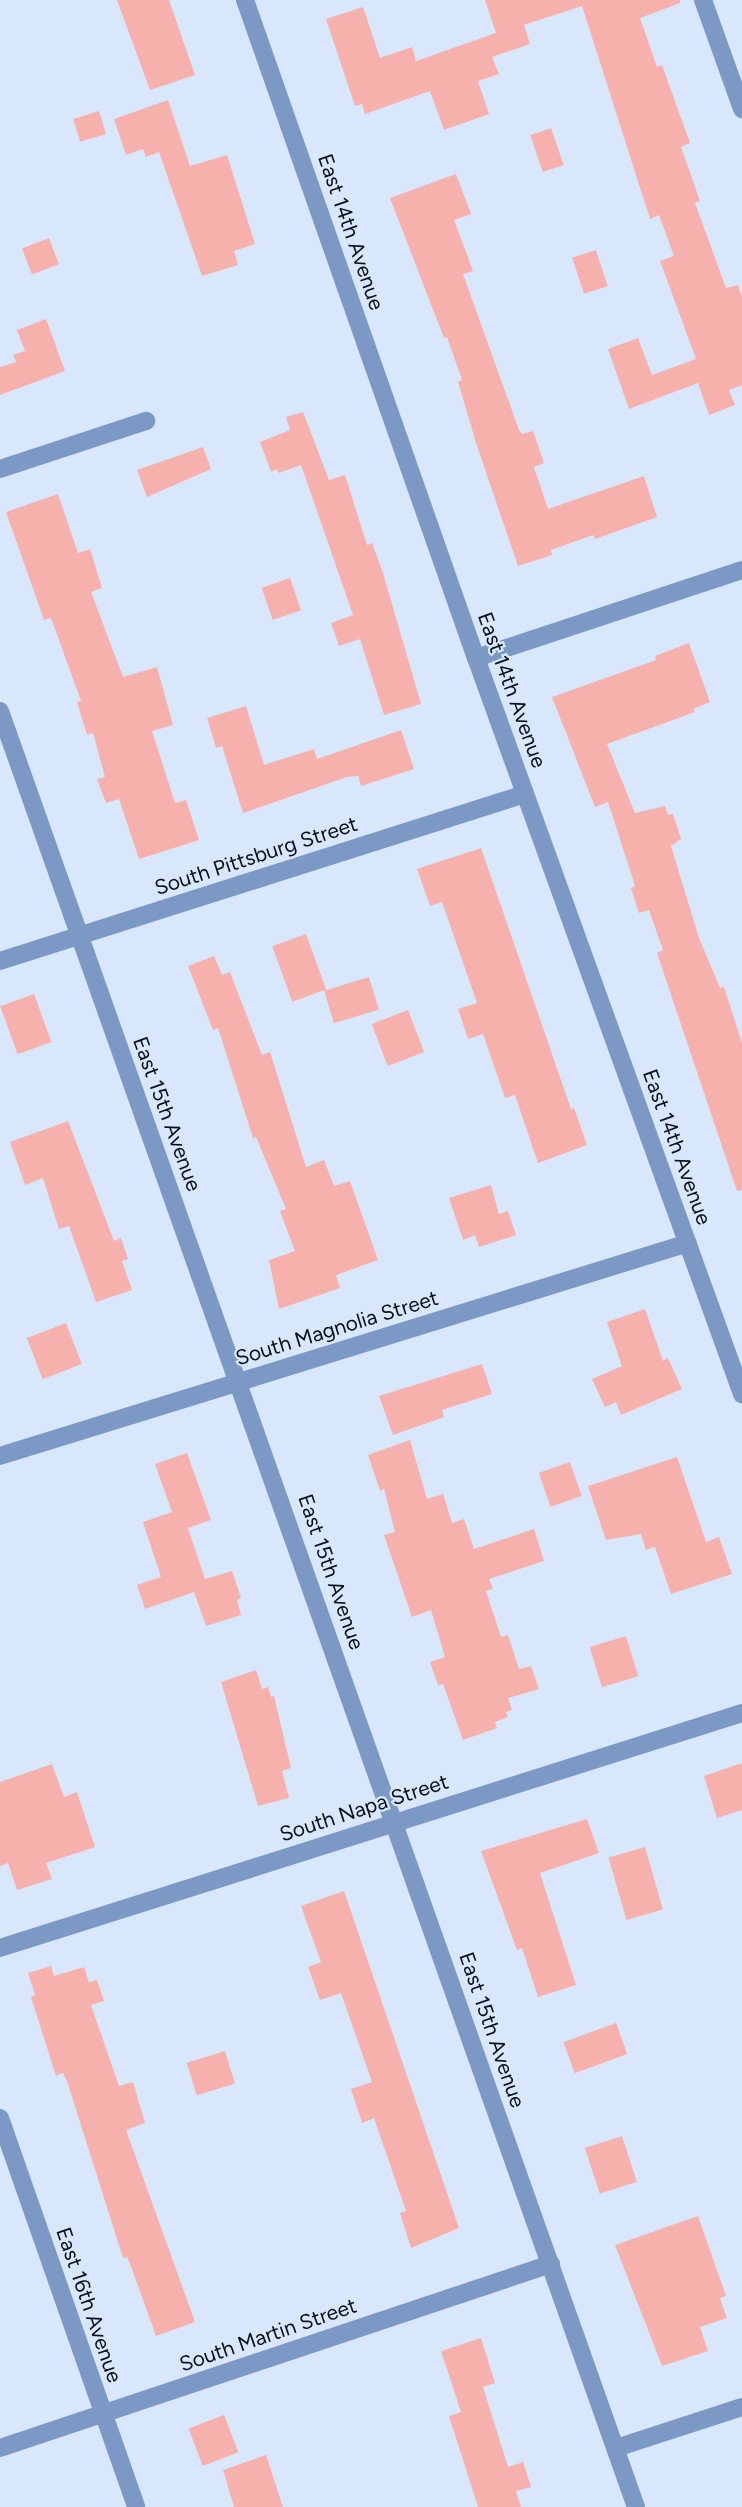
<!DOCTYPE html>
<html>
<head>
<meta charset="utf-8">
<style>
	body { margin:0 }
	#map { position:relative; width:742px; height:2507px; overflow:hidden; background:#d9e7fc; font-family:Figtree,sans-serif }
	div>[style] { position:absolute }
	.building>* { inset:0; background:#f7b1ac; transform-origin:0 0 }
	.minor>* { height:18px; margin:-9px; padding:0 9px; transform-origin:9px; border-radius:9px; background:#7c99c5 }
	span { translate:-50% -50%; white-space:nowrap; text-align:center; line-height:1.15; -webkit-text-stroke:4.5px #d9e7fc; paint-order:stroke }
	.street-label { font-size:21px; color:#0a1018 }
</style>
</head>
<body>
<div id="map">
	<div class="building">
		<div style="clip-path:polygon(117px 0,169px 0,195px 75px,150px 90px)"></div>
		<div style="clip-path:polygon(485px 0,680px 0,680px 3px,640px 18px,657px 67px,662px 65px,690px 143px,681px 147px,700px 201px,695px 203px,726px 288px,738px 285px,742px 297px,742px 385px,729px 390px,735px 405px,709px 415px,698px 383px,629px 409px,608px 349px,638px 338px,652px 375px,696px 359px,660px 261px,674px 256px,659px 215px,650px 219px,582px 6px,524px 25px,530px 44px,492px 57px,499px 74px,478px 81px,489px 114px,444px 130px,430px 91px,365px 114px,362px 104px,355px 106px,326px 19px,363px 7px,380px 58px,412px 47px,416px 61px,496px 33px)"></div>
		<div style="clip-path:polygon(168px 100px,190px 166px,227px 155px,255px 244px,234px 251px,238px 265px,202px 276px,159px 152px,146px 157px,143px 149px,126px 155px,114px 119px)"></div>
		<div style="left:99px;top:111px;width:24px;height:27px;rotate:73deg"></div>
		<div style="left:551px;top:128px;width:39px;height:22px;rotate:71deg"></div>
		<div style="clip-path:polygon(456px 174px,471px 214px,454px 220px,473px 271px,463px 274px,519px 430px,522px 434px,533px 431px,544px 463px,534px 467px,548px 509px,644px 476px,657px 517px,595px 539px,593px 535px,551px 550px,552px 555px,518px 566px,477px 446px,458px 382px,462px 380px,447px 337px,444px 338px,390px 198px)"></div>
		<div style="left:49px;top:238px;width:28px;height:29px;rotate:69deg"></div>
		<div style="left:596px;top:250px;width:38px;height:25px;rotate:72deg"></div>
		<div style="clip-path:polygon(46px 319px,65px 371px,0 395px,0 367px,16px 362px,13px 355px,25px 351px,17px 330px)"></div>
		<div style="clip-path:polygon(303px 412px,329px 480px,345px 475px,367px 545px,372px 543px,383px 573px,421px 704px,384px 715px,360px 639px,339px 646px,331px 623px,353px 615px,301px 465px,279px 473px,277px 469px,271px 472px,260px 442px,290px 430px,286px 417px)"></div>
		<div style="clip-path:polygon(203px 447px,211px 469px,147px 497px,137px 470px)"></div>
		<div style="clip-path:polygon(58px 494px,78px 553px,90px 549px,102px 588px,91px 592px,123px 677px,157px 667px,173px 725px,152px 731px,175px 803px,186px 800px,199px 840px,139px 859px,119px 799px,106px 803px,97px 779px,105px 777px,93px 733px,87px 735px,77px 702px,81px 701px,51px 618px,44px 620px,6px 512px)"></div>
		<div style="left:290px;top:578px;width:34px;height:30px;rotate:71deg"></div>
		<div style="clip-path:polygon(689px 643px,710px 702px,693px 709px,695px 712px,607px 744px,635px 813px,665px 806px,668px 815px,673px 814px,681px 839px,671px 846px,699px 938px,720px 988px,724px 987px,742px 1043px,742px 1190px,737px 1191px,657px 953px,663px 950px,649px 910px,639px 913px,631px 888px,635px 886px,608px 802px,595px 807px,552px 697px,656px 660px,655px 656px)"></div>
		<div style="clip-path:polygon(246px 706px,264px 765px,314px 749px,317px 759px,401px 730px,414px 769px,361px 786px,358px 776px,347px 777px,243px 813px,222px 746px,216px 748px,207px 718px)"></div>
		<div style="clip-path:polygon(481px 848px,571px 1109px,574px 1108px,587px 1145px,538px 1163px,515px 1095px,505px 1098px,483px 1034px,468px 1039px,458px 1009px,477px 1003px,442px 902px,430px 906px,417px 869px)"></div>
		<div style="left:306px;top:934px;width:59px;height:36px;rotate:70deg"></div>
		<div style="clip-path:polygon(214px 956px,222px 975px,230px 972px,262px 1055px,270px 1052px,306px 1167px,324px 1160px,334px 1186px,350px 1181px,378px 1260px,336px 1275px,340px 1288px,279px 1309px,269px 1260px,295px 1251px,280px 1211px,286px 1209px,256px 1137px,253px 1138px,218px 1028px,213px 1030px,188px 966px)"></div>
		<div style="left:369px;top:977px;width:34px;height:47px;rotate:73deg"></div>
		<div style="left:34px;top:994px;width:51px;height:36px;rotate:70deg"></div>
		<div style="left:408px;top:1010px;width:45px;height:39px;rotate:69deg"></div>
		<div style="clip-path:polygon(68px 1121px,114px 1241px,121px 1238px,128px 1259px,122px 1261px,132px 1290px,96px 1302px,69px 1226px,59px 1229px,43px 1178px,25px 1185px,10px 1142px)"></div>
		<div style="clip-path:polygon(491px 1185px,499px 1214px,508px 1211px,516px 1235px,479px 1247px,475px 1235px,463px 1240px,449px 1198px)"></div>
		<div style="clip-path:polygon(645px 1309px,663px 1361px,668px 1358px,682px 1389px,621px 1415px,616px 1402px,605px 1407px,592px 1379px,622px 1366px,607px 1322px)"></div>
		<div style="left:66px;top:1323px;width:44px;height:42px;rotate:69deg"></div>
		<div style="clip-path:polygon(482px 1364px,492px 1394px,442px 1410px,444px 1417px,393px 1435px,379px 1396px)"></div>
		<div style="clip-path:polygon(410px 1440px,427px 1499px,443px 1494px,452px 1523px,464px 1519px,474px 1549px,534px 1529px,544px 1561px,489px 1579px,493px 1589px,486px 1591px,501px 1637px,508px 1635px,519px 1669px,531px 1666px,539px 1689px,508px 1698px,512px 1710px,506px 1712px,508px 1717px,495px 1722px,497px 1728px,463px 1740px,443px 1684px,438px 1685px,430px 1662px,445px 1657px,431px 1610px,412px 1617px,384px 1535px,395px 1532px,384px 1489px,380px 1491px,368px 1455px)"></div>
		<div style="clip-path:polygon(187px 1453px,211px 1520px,188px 1528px,205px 1579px,232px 1571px,241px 1598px,237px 1600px,241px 1615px,206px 1626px,194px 1592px,145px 1609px,137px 1585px,161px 1577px,143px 1522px,172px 1512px,155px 1464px)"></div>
		<div style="clip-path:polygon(677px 1457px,706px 1542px,719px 1537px,732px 1574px,671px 1594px,655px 1547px,646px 1550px,641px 1534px,606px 1540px,588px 1486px)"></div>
		<div style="left:570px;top:1462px;width:36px;height:33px;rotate:71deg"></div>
		<div style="left:626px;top:1636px;width:42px;height:38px;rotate:73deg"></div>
		<div style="clip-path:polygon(256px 1670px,262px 1689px,268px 1687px,271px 1697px,274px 1696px,291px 1768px,282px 1771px,289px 1798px,258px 1806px,221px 1682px)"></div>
		<div style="clip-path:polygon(742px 1763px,742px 1810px,717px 1818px,704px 1776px)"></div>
		<div style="clip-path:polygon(52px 1764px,64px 1797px,77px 1792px,95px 1847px,46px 1863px,52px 1879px,17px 1890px,8px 1863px,0 1866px,0 1782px)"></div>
		<div style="clip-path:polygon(587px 1819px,599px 1853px,540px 1873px,576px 1985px,538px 1997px,522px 1948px,517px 1950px,481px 1851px)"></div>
		<div style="left:645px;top:1847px;width:65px;height:38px;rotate:74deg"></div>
		<div style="clip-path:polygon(344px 1891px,459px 2228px,411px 2248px,400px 2213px,406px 2211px,374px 2118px,362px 2123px,351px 2089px,372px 2082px,341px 1993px,320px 2000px,308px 1967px,321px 1962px,301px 1906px)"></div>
		<div style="clip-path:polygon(51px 1966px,54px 1976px,84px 1967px,89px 1982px,97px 1980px,104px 2001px,91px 2005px,119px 2086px,133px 2082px,145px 2123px,126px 2130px,195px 2322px,156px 2336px,132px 2269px,127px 2257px,123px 2258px,67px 2081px,63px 2073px,56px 2076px,31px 1997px,35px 1995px,28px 1973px)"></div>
		<div style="left:616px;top:2023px;width:33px;height:56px;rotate:70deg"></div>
		<div style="left:225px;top:2051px;width:34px;height:40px;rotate:73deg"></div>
		<div style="left:622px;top:2136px;width:48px;height:39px;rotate:72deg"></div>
		<div style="clip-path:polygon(698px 2216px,726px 2296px,720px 2298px,727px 2318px,700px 2327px,708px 2351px,662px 2366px,615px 2245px)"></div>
		<div style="clip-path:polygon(481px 2338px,495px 2383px,483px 2387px,508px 2467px,523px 2462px,531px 2487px,516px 2491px,521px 2507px,478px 2507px,449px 2416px,461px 2412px,441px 2351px)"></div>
		<div style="left:224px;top:2415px;width:40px;height:38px;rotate:69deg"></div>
		<div style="clip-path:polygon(266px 2455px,283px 2507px,234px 2507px,223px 2470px)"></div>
	</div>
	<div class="minor">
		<div style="left:245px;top:0;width:697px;rotate:70.66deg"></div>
		<div style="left:476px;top:658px;width:783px;rotate:70.13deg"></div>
		<div style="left:703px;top:0;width:116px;rotate:70.3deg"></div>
		<div style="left:0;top:469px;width:154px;rotate:-18.2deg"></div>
		<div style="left:476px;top:658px;width:280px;rotate:-18.3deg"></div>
		<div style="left:0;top:711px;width:1905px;rotate:70.5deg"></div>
		<div style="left:0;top:961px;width:551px;rotate:-17.65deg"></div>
		<div style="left:0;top:1456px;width:720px;rotate:-17.2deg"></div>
		<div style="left:0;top:1948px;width:778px;rotate:-17.57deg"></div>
		<div style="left:0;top:2118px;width:412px;rotate:70.7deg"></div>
		<div style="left:0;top:2448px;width:581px;rotate:-18.47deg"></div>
		<div style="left:616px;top:2448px;width:133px;rotate:-18deg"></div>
	</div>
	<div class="street-label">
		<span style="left:351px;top:232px;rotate:71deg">East 14th Avenue</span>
		<span style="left:512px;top:690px;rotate:70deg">East 14th Avenue</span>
		<span style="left:256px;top:856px;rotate:-18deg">South Pittsburg Street</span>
		<span style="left:167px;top:1114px;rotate:70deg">East 15th Avenue</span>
		<span style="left:677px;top:1147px;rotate:70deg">East 14th Avenue</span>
		<span style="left:337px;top:1328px;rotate:-17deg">South Magnolia Street</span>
		<span style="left:331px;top:1572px;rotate:71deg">East 15th Avenue</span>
		<span style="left:364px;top:1808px;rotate:-18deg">South Napa Street</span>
		<span style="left:492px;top:2030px;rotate:71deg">East 15th Avenue</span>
		<span style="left:89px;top:2305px;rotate:71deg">East 16th Avenue</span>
		<span style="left:268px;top:2335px;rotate:-19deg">South Martin Street</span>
	</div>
</div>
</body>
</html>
